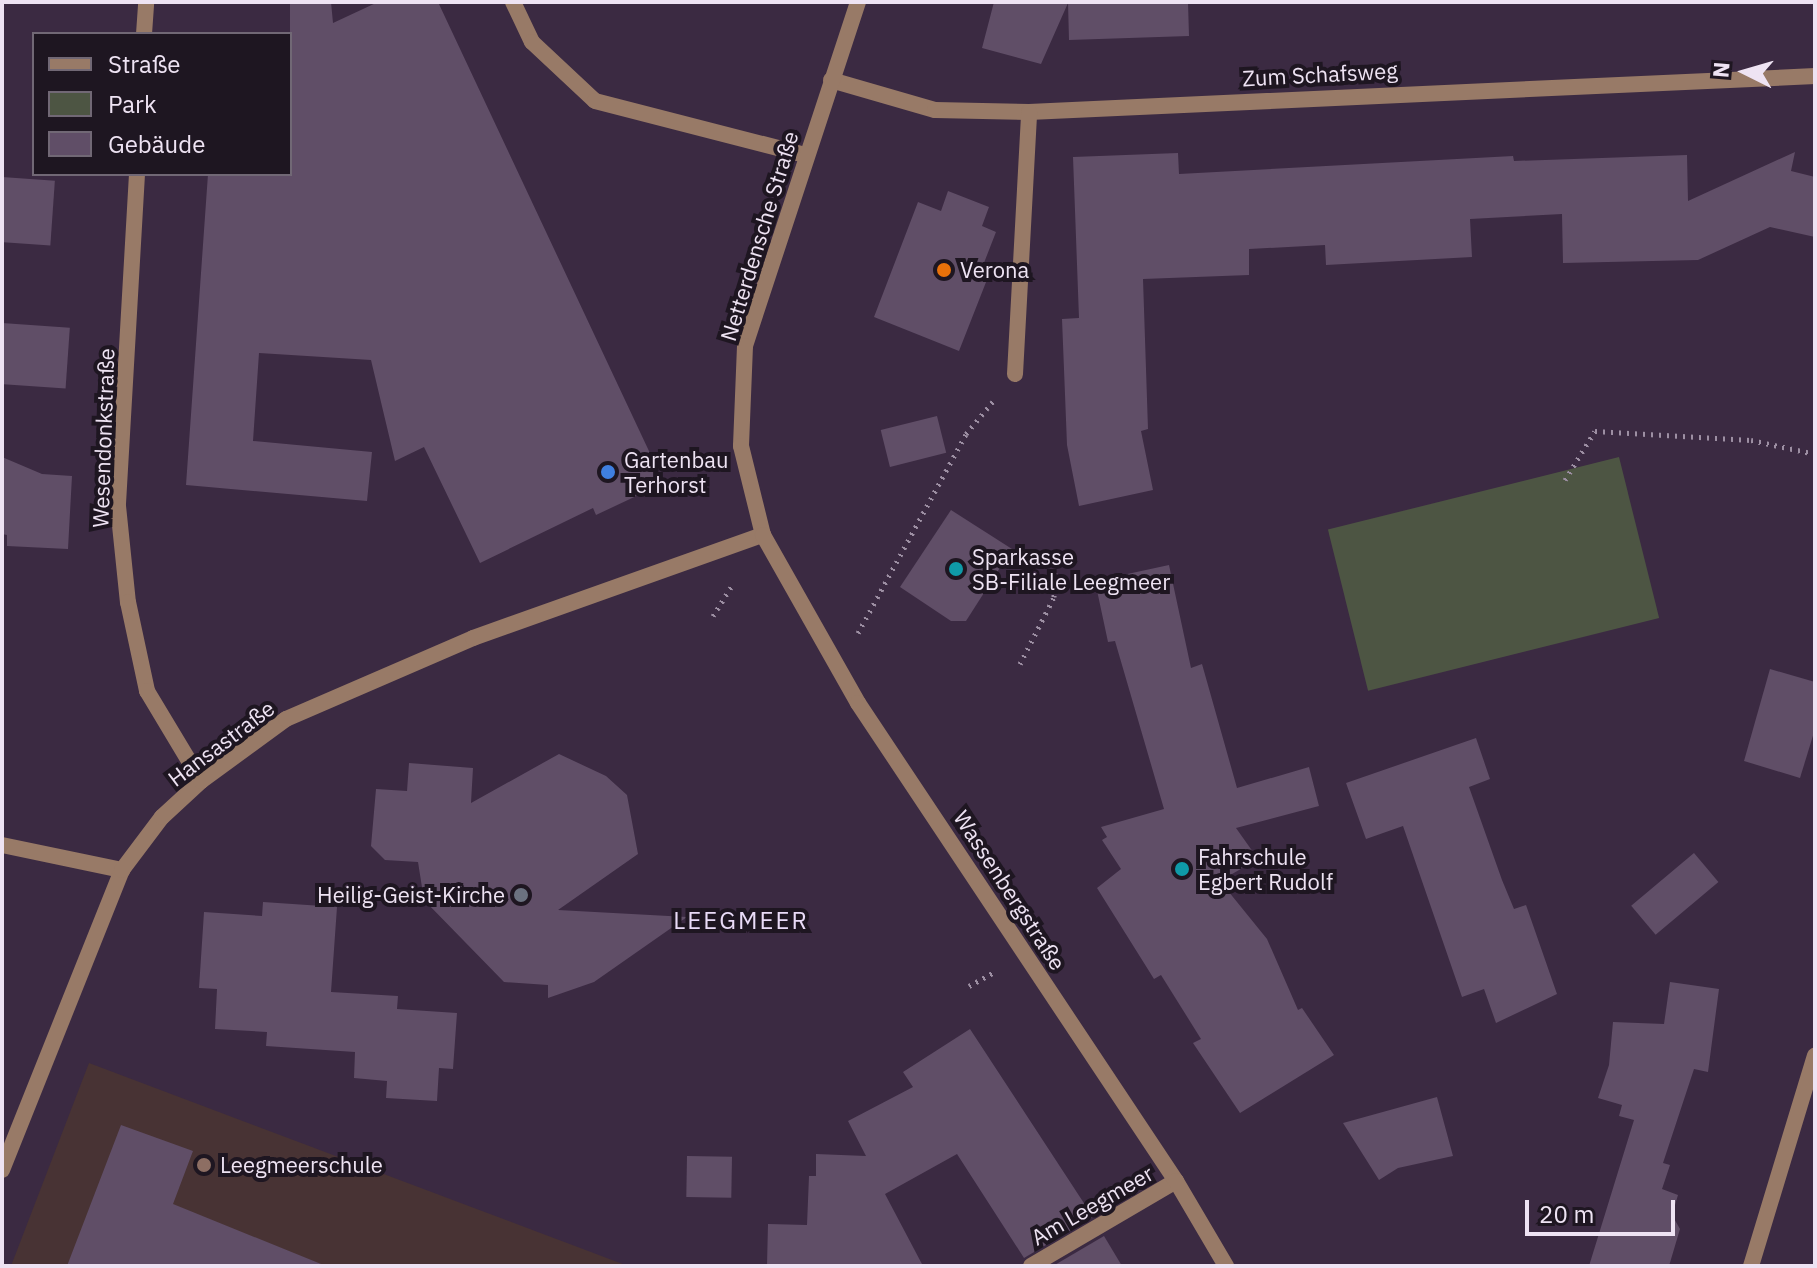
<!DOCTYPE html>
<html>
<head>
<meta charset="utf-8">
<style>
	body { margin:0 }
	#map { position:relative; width:1817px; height:1268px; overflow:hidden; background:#3b2a42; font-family:"IBM Plex Sans",sans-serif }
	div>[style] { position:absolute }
	.education>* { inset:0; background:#483334 }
	.green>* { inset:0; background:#4d5543; transform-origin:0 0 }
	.building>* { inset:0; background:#604e67; transform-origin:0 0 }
	.path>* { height:5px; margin-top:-2.5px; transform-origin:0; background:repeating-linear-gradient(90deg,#9d8fa3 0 2px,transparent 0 8px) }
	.minor>* { height:16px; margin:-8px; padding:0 8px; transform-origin:8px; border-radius:8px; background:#987a67 }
	.tertiary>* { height:16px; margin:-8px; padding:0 8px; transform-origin:8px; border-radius:8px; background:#987a67 }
	.dots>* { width:22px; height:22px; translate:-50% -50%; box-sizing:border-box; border:4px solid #1e1621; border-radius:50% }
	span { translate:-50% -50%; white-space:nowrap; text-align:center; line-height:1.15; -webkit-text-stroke:8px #1e1621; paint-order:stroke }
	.street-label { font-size:22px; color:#eee3f3 }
	.poi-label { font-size:22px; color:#eee3f3 }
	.left { translate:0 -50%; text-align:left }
	.right { translate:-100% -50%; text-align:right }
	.neighbourhood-label { font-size:24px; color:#e9dbf7; letter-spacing:2px }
	.frame { position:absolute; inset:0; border:4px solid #eee3f3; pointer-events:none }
	.legend { position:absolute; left:32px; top:32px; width:260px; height:144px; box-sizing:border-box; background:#1e1621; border:2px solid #716875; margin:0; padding:10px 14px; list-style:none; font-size:24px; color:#eee3f3 }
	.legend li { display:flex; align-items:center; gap:16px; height:40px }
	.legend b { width:40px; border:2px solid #716875 }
	.north { position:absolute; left:1705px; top:32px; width:80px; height:80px; -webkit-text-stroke:6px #1e1621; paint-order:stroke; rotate:275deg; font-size:22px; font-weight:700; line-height:32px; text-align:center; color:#eee3f3 }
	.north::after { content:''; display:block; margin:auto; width:28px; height:36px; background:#eee3f3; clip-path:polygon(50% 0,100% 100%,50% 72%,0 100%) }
	.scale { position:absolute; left:1525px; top:1200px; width:150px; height:36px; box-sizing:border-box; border:4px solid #eee3f3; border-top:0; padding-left:10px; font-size:24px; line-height:28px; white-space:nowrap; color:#eee3f3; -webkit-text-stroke:6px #1e1621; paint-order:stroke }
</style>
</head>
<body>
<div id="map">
	<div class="education">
		<div style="clip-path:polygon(89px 1063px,628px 1266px,11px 1266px)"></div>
	</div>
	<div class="green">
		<div style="left:1619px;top:457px;width:166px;height:300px;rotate:76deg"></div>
	</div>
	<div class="building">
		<div style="clip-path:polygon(290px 2px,331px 2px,333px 23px,378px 2px,438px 2px,664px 483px,596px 515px,593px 508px,480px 563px,424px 447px,395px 461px,371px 360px,259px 353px,253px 441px,372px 452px,367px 501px,186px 485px,208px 174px,290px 174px)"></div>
		<div style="clip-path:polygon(994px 2px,1188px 2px,1189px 36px,1069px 40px,1068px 3px,1041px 64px,982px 48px)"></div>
		<div style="clip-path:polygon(1795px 152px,1791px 171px,1815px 177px,1815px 237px,1770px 227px,1698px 260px,1563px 263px,1562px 214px,1470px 219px,1472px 257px,1326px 265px,1325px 245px,1249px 249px,1249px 275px,1143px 279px,1148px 429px,1141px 431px,1153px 490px,1079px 506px,1067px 445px,1062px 319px,1079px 318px,1073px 157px,1178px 153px,1179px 174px,1513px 156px,1514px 161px,1687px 155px,1688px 201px)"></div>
		<div style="left:2px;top:177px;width:53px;height:65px;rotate:4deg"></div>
		<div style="clip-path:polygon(948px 191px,989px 207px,982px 226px,996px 232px,982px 268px,990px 272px,959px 351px,874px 317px,918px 202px,941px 211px)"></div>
		<div style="left:2px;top:323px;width:68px;height:61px;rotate:4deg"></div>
		<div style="left:937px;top:416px;width:38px;height:58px;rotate:76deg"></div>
		<div style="clip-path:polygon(2px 457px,42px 474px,72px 476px,68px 549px,7px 546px,7px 535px,2px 534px)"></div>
		<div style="clip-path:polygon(951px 510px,1012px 549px,966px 621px,951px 621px,900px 587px)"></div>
		<div style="clip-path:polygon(1169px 565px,1191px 668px,1202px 664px,1237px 788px,1309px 767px,1319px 806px,1236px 828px,1258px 859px,1220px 881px,1267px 939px,1298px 1010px,1302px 1008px,1334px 1055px,1240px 1113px,1193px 1043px,1201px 1039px,1161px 975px,1154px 979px,1097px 888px,1121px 869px,1102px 840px,1107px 837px,1101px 827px,1164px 809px,1115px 641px,1108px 642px,1095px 581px)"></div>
		<div style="clip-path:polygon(1770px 669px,1815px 682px,1815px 729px,1800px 778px,1744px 761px)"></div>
		<div style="clip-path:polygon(1476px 738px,1490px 779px,1469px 787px,1502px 880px,1514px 909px,1526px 905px,1557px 994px,1496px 1023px,1484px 989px,1462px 997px,1403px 826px,1366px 839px,1346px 783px)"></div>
		<div style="clip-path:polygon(559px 754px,606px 776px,627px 795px,638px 854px,558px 910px,687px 917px,594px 982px,548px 998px,548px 985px,504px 982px,424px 900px,418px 862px,385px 860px,371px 846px,376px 789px,407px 791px,409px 763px,473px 768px,471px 803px)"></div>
		<div style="left:1694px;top:853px;width:38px;height:82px;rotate:50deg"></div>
		<div style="clip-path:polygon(263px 902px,337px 907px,331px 992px,398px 996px,397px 1009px,457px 1013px,453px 1069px,439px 1068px,437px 1101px,386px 1098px,387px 1081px,354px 1078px,355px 1052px,266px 1046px,267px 1032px,215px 1029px,217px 989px,199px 988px,204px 912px,262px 916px)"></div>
		<div style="clip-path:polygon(1670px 982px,1719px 989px,1708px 1072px,1694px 1069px,1663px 1163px,1670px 1165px,1662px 1189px,1678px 1195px,1672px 1215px,1680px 1229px,1669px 1266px,1589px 1266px,1634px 1120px,1619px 1116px,1622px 1105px,1598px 1098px,1609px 1065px,1613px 1022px,1664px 1024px)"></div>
		<div style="clip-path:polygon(970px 1029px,1093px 1217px,1024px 1258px,957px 1154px,885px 1194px,923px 1266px,767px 1265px,768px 1224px,807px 1225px,809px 1176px,816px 1176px,816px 1154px,866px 1156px,848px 1121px,913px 1087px,903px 1072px)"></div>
		<div style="clip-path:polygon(1437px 1097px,1453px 1156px,1398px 1168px,1379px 1180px,1343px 1123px)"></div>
		<div style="clip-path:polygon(121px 1125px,193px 1151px,173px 1204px,326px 1266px,67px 1266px)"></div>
		<div style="left:687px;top:1156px;width:45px;height:41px;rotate:1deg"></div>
		<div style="clip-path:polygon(1104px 1236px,1122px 1266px,1053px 1266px)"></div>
	</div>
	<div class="path">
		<div style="left:1565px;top:480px;width:57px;rotate:-58.5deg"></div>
		<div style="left:1595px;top:431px;width:156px;rotate:3.3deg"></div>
		<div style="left:1751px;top:440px;width:66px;rotate:12.3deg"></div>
		<div style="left:713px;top:616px;width:39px;rotate:-58deg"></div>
		<div style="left:858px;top:633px;width:226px;rotate:-61.5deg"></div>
		<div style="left:966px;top:434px;width:44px;rotate:-50.5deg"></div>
		<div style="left:1020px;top:664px;width:75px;rotate:-63.1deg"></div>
		<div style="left:1054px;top:597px;width:24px;rotate:-88deg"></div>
		<div style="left:969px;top:986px;width:31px;rotate:-29deg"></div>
	</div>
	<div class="minor">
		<div style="left:513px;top:2px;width:44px;rotate:64.6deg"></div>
		<div style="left:532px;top:42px;width:86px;rotate:43.1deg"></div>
		<div style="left:595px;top:101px;width:218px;rotate:14.4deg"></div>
		<div style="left:144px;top:34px;width:32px;rotate:-86deg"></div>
		<div style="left:831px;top:80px;width:108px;rotate:16.1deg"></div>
		<div style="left:935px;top:110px;width:94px;rotate:1.2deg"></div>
		<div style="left:1029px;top:112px;width:787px;rotate:-2.62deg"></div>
		<div style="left:137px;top:174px;width:333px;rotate:93.3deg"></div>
		<div style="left:118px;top:506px;width:97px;rotate:84.1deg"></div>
		<div style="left:128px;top:602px;width:91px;rotate:77.9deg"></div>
		<div style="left:147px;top:691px;width:105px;rotate:59deg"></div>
		<div style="left:1015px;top:374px;width:262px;rotate:-86.9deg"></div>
		<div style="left:2px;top:845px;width:123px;rotate:11.8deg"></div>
		<div style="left:2px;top:1170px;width:323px;rotate:-68.2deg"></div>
		<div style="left:122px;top:870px;width:66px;rotate:-53deg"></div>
		<div style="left:162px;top:817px;width:53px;rotate:-42.7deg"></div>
		<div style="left:201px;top:781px;width:105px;rotate:-36.1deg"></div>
		<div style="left:286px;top:719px;width:204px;rotate:-23.4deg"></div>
		<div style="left:473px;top:638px;width:308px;rotate:-19.6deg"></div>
		<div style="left:1031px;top:1266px;width:168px;rotate:-30.4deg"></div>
		<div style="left:1751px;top:1266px;width:220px;rotate:-73.1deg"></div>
	</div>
	<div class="tertiary">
		<div style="left:858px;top:2px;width:362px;rotate:108.2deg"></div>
		<div style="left:745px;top:346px;width:100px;rotate:92.3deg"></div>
		<div style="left:741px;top:446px;width:92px;rotate:76.1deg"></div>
		<div style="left:763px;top:535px;width:193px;rotate:60.5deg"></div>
		<div style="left:858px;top:703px;width:574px;rotate:56.37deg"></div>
		<div style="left:1176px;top:1181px;width:99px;rotate:59.5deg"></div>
	</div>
	<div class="dots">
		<div style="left:944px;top:270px;background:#e8710a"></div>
		<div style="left:608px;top:472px;background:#3f7fe0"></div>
		<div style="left:956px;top:569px;background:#0f9aa8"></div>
		<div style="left:1182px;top:869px;background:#0f9aa8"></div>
		<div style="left:521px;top:895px;background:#6b7280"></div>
		<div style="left:204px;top:1165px;background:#8d6e63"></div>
	</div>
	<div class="street-label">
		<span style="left:1320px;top:74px;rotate:-3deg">Zum Schafsweg</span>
		<span style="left:759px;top:236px;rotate:-73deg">Netterdensche Straße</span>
		<span style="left:103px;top:438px;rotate:-88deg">Wesendonkstraße</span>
		<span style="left:221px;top:743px;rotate:-37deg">Hansastraße</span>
		<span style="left:1010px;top:890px;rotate:57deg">Wassenbergstraße</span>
		<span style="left:1092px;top:1205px;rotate:-30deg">Am Leegmeer</span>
	</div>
	<div class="poi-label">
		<span class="left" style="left:960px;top:270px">Verona</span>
		<span class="left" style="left:624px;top:472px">Gartenbau<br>Terhorst</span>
		<span class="left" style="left:972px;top:569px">Sparkasse<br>SB-Filiale Leegmeer</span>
		<span class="left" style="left:1198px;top:869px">Fahrschule<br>Egbert Rudolf</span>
		<span class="right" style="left:505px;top:895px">Heilig-Geist-Kirche</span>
		<span class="left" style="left:220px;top:1165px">Leegmeerschule</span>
	</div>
	<div class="neighbourhood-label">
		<span style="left:741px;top:921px">LEEGMEER</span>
	</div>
	<div class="frame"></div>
	<ul class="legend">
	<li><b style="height:10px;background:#987a67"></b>Straße</li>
	<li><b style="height:22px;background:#4d5543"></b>Park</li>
	<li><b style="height:22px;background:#604e67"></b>Gebäude</li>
	</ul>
	<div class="north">N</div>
	<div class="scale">20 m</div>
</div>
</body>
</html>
